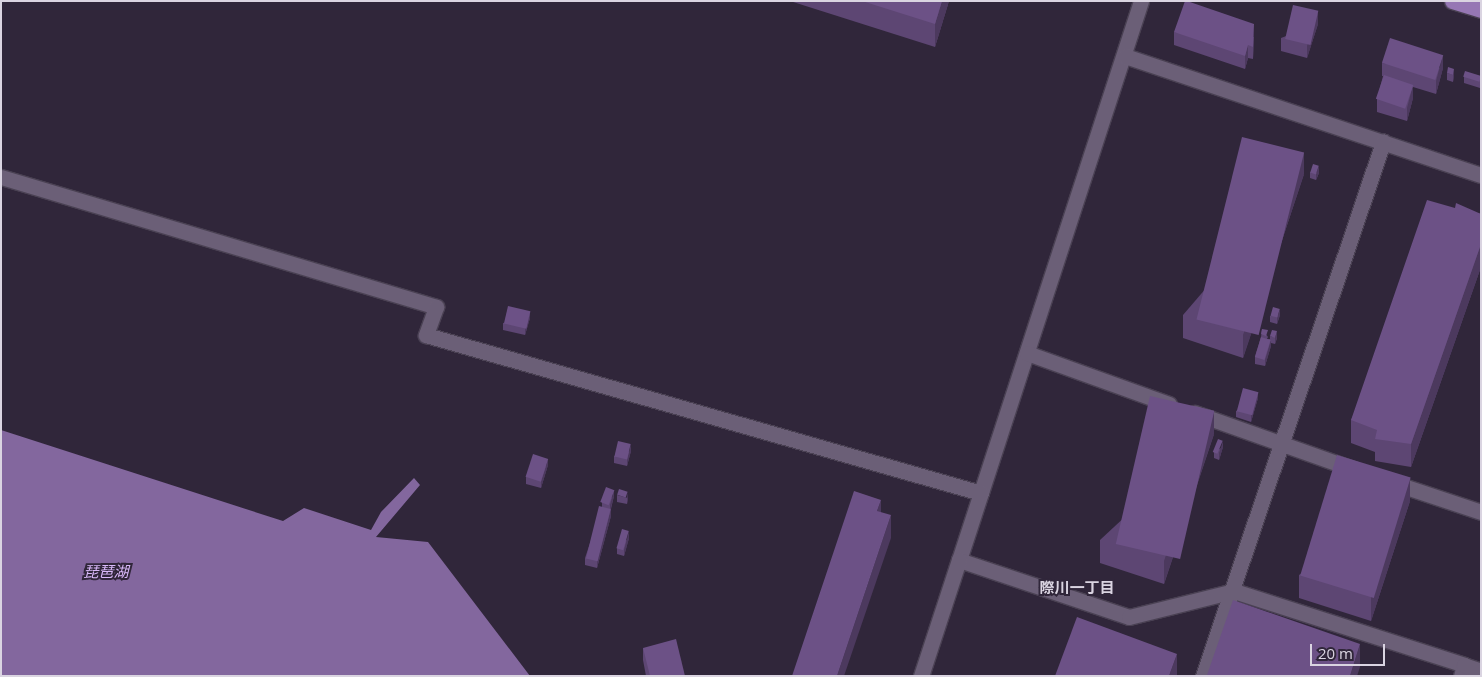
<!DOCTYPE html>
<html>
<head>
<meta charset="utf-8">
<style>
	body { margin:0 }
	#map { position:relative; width:1482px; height:677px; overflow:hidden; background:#30263a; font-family:"Open Sans","Noto Sans JP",sans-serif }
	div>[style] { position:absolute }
	.water>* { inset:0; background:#83679e }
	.roads { filter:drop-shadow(1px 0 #4a4153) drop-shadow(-1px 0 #4a4153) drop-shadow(0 1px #4a4153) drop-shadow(0 -1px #4a4153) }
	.minor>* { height:15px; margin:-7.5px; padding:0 7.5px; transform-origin:7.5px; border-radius:7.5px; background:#6b5f77 }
	.major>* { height:15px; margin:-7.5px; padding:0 7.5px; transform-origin:7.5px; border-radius:7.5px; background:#9677b4 }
	.wall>* { inset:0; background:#5d4673 }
	.shaded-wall>* { inset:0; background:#4c395e }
	.building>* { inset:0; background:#6c5186; transform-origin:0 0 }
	span { translate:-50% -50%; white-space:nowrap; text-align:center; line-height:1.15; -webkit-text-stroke:4px #30263a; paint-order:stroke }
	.water-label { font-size:15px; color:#d8b8f8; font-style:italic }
	.neighbourhood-label { font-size:15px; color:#dad4e1; font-weight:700 }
	.frame { position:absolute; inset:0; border:2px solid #dad4e1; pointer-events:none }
	.scale { position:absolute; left:1310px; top:644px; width:75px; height:22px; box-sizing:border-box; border:2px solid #dad4e1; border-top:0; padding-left:6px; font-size:15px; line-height:18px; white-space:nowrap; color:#dad4e1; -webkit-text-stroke:4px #30263a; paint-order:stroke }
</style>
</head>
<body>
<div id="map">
	<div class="water">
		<div style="clip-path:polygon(1px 430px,283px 521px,304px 508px,371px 530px,381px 512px,414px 478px,420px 485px,376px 537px,428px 542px,530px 676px,1px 676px)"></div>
	</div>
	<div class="roads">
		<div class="minor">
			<div style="left:1141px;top:1px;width:588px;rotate:108.03deg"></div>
			<div style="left:959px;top:560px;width:179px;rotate:18.5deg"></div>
			<div style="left:1129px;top:617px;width:108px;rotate:-13.9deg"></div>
			<div style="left:1234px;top:591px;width:242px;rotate:17.8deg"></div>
			<div style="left:1464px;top:665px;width:11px;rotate:105deg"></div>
			<div style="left:1125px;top:56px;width:375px;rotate:18.5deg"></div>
			<div style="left:1px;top:177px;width:454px;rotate:16.6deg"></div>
			<div style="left:436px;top:307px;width:30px;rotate:110deg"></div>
			<div style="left:426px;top:335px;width:577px;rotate:15.89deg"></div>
			<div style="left:1027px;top:353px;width:151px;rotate:19.8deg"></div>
			<div style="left:1195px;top:413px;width:168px;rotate:19.5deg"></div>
			<div style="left:1391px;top:482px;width:95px;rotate:18.4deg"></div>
			<div style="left:1464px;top:665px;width:18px;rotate:19deg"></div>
			<div style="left:921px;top:676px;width:122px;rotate:-71.9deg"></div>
			<div style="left:1203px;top:676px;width:564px;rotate:-71.37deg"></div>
		</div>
		<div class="major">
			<div style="left:1452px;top:1px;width:30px;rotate:17deg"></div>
		</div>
	</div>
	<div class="wall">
		<div style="clip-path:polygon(790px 1px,949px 1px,935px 47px)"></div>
		<div style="clip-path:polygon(1318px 24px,1307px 58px,1281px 51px,1281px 38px)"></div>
		<div style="clip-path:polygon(1174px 32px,1254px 37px,1253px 59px,1248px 58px,1245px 69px,1174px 45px)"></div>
		<div style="clip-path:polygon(1382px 63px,1443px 68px,1436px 94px,1413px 87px,1413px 98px,1407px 121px,1377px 112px,1377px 99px,1383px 76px,1382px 76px)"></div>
		<div style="clip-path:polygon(1447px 73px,1454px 75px,1453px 82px,1447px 80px)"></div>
		<div style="clip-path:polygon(1481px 76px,1480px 88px,1464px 83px,1464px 77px)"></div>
		<div style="clip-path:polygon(1310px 172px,1319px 173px,1316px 180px,1310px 178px)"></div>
		<div style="clip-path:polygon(1304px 174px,1243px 358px,1183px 338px,1183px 315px)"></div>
		<div style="clip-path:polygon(1455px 208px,1481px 214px,1481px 267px,1411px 467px,1375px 461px,1375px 452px,1351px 443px,1351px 420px)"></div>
		<div style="clip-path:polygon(1280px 315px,1277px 324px,1270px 322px,1270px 316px)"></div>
		<div style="clip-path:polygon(530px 318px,525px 335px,503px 330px,503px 323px)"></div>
		<div style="clip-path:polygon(1262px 329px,1268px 337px,1267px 339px,1270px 339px,1270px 336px,1277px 338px,1275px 344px,1271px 343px,1271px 346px,1265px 366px,1255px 364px,1255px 357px,1261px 337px)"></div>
		<div style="clip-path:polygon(1258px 398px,1251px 422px,1236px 417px,1236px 411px)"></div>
		<div style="clip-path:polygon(1214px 434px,1164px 584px,1100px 563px,1100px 540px)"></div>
		<div style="clip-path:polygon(1223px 447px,1219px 460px,1214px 458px,1214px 452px)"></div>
		<div style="clip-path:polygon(631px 451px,627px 466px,614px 463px,614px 456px)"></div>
		<div style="clip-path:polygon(548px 465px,541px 488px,526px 484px,526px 477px)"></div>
		<div style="clip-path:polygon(617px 495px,628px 498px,627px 504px,617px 502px)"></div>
		<div style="clip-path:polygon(614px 496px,611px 509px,611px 516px,597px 568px,585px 565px,585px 558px,602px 507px,602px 502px)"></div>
		<div style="clip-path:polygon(1410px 501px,1371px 621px,1299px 598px,1299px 575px)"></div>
		<div style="clip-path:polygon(629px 538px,624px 556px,617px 554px,617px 548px)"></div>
		<div style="clip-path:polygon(643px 648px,685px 676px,646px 676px,643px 660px)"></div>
	</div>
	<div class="shaded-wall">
		<div style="clip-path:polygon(942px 1px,949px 1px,935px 47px,935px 24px)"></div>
		<div style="clip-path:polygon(1318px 11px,1318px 24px,1307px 58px,1307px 46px)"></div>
		<div style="clip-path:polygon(1254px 24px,1254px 37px,1253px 59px,1253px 47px)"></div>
		<div style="clip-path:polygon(1248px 45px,1248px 58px,1245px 69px,1245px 56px)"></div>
		<div style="clip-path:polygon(1443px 55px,1443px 68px,1436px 94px,1436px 81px)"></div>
		<div style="clip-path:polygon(1454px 69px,1454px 75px,1453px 82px,1453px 75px)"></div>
		<div style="clip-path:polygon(1413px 85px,1413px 98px,1407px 121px,1407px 108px)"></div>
		<div style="clip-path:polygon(1304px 152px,1304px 174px,1243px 358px,1243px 335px)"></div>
		<div style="clip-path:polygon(1319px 166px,1319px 173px,1316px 180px,1316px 174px)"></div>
		<div style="clip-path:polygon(1481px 244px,1481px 267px,1411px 467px,1411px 444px)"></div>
		<div style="clip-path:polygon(1280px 309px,1280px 315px,1277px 324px,1277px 318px)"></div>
		<div style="clip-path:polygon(530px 311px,530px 318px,525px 335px,525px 329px)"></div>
		<div style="clip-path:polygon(1277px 331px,1277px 338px,1275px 344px,1275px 338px)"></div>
		<div style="clip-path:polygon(1271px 340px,1271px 346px,1265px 366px,1265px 360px)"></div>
		<div style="clip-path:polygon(1258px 392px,1258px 398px,1251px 422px,1251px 415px)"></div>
		<div style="clip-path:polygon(1214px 411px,1214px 434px,1164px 584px,1164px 561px)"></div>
		<div style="clip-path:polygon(1223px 441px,1223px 447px,1219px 460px,1219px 453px)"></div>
		<div style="clip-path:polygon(631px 444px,631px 451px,627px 466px,627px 460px)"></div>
		<div style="clip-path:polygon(548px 459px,548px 465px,541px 488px,541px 482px)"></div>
		<div style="clip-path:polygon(1410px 478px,1410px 501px,1371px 621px,1371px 598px)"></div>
		<div style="clip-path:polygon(614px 490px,614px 496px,610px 511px,610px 505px)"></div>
		<div style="clip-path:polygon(628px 492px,628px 498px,627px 504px,627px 498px)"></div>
		<div style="clip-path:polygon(881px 500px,881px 523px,877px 511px)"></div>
		<div style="clip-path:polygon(611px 509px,611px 516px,597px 568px,597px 561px)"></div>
		<div style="clip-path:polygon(891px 515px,891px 538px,844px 676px,837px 676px)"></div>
		<div style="clip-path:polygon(629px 531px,629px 538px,624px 556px,624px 550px)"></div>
		<div style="clip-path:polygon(1360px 644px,1360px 667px,1357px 676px,1350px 676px)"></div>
		<div style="clip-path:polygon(1177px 654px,1177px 676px,1169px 676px)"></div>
	</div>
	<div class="building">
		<div style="clip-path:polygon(862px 1px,942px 1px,935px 24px)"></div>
		<div style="clip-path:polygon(1185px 1px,1187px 1px,1254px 24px,1253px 47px,1248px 45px,1245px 56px,1174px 32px)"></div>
		<div style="left:1293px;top:5px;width:26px;height:35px;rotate:13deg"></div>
		<div style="left:1390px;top:38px;width:56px;height:26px;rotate:18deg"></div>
		<div style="clip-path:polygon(1448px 67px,1454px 69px,1453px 75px,1447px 73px)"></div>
		<div style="left:1465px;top:71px;width:17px;height:6px;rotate:17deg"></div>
		<div style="left:1384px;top:75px;width:31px;height:25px;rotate:19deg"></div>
		<div style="left:1242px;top:137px;width:64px;height:188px;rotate:14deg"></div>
		<div style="left:1313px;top:164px;width:6px;height:9px;rotate:18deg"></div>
		<div style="clip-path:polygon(1427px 200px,1455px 208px,1456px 203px,1481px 214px,1481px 244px,1411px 444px,1375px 439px,1377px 430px,1351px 420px)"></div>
		<div style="left:508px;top:306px;width:23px;height:18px;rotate:13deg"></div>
		<div style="left:1273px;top:307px;width:7px;height:9px;rotate:16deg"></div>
		<div style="clip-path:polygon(1262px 329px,1268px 330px,1266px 336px,1261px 334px)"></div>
		<div style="clip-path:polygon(1272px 330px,1277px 331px,1275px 338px,1270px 336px)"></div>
		<div style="left:1261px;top:337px;width:10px;height:21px;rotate:17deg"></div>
		<div style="left:1243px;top:388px;width:16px;height:24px;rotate:15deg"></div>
		<div style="left:1150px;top:396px;width:66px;height:152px;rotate:13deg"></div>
		<div style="left:1218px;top:439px;width:5px;height:14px;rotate:22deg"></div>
		<div style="left:618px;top:441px;width:13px;height:16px;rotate:13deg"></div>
		<div style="left:533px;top:454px;width:16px;height:24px;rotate:18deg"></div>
		<div style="left:1337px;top:455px;width:77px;height:126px;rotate:17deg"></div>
		<div style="left:606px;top:487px;width:9px;height:16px;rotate:21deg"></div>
		<div style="left:619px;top:489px;width:9px;height:6px;rotate:18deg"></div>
		<div style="clip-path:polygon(854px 491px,881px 500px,877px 511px,891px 515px,837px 676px,792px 676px)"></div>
		<div style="left:599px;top:506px;width:12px;height:54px;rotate:14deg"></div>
		<div style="left:622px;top:529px;width:7px;height:20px;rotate:16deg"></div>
		<div style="clip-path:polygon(1233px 600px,1360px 644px,1350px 676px,1211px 676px,1207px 675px)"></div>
		<div style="clip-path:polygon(1077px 617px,1177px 654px,1169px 676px,1055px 676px)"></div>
		<div style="clip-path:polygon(676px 639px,685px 676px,650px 676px,643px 648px)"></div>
	</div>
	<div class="water-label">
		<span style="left:106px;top:572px">琵琶湖</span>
	</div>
	<div class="neighbourhood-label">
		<span style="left:1077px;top:588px">際川一丁目</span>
	</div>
	<div class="frame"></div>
	<div class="scale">20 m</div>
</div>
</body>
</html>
